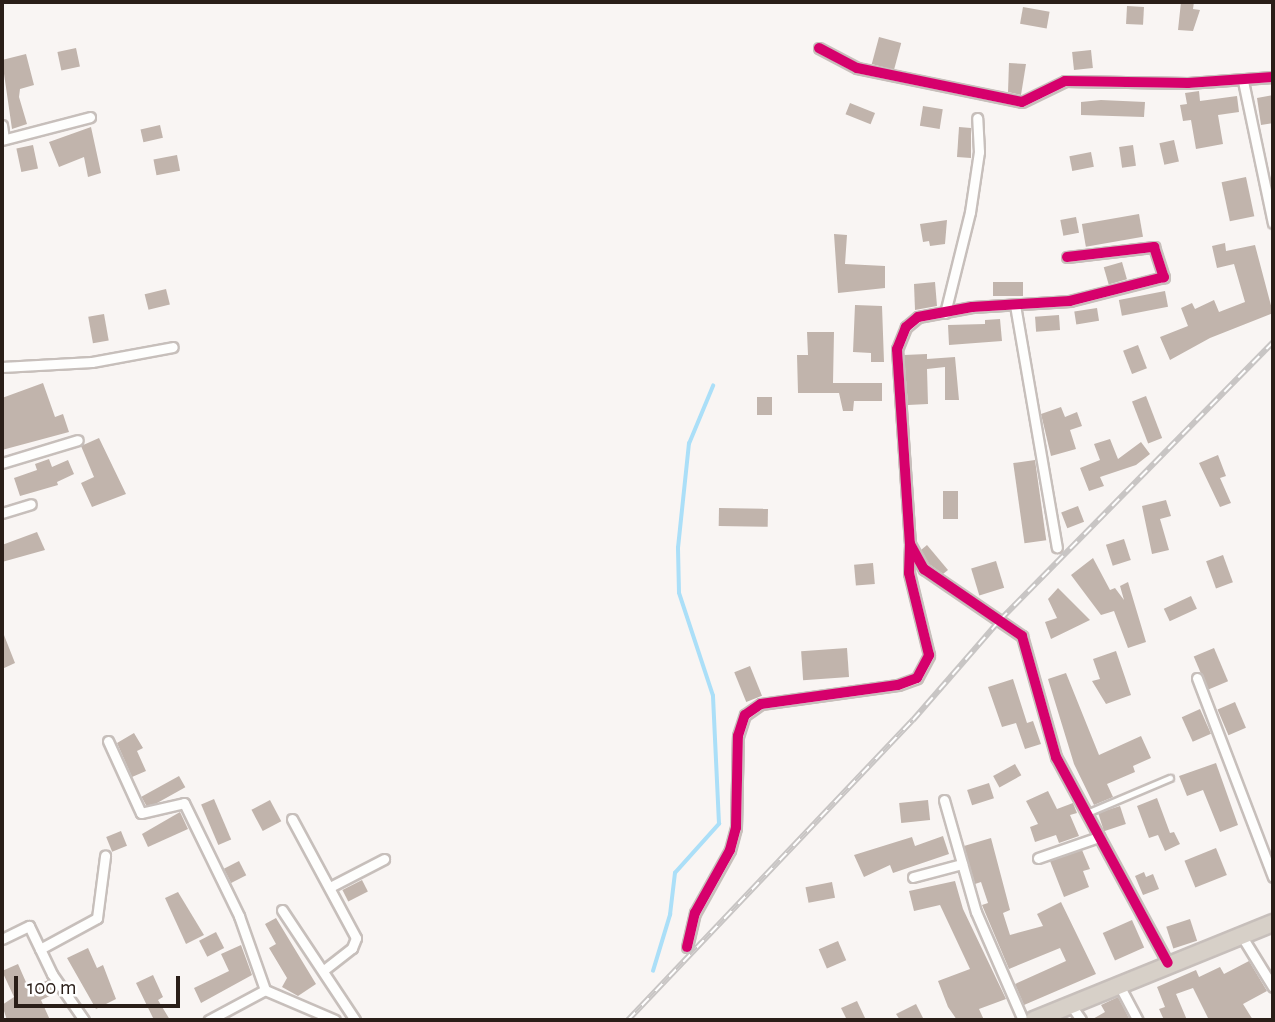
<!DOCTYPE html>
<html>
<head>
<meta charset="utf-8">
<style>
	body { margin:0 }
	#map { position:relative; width:1275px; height:1022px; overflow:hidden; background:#f9f5f3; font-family:"Alegreya Sans",sans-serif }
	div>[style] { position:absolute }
	.stream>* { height:3.5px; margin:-1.75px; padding:0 1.75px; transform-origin:1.75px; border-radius:1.75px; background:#abdff8 }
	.building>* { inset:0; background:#c1b4ac; transform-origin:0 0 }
	.roads { filter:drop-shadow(2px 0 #c7bfbb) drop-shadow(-2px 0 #c7bfbb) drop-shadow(0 2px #c7bfbb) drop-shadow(0 -2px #c7bfbb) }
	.lane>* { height:4.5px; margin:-2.25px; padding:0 2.25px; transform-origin:2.25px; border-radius:2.25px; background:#fefefd }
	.street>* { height:9px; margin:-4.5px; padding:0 4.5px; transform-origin:4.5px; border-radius:4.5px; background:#fefefd }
	.highway>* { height:16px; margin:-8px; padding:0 8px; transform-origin:8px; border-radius:8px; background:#d7d0c8 }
	.rail>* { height:6px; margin-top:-3px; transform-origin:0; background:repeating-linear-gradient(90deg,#fff 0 10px,#c8c5c4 0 20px); box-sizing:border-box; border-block:2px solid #c8c5c4 }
	.cycleway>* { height:10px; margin:-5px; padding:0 5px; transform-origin:5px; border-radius:5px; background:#d6006c }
	span { translate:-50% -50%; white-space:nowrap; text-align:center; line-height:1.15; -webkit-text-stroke:7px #fff; paint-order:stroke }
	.frame { position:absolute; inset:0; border:4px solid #2a1e18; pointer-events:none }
	.scale { position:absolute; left:14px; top:976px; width:166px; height:32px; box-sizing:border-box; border:4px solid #2a1e18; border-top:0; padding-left:9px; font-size:21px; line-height:24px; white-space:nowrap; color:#2a1e18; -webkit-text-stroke:5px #fff; paint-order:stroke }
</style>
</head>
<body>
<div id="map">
	<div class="stream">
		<div style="left:653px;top:971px;width:59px;rotate:-73.1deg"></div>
		<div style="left:670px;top:915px;width:42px;rotate:-83.2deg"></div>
		<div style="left:675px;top:873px;width:66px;rotate:-48.1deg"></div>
		<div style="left:719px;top:824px;width:128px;rotate:-92.7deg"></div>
		<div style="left:713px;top:696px;width:108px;rotate:-108.3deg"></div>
		<div style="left:679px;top:593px;width:45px;rotate:-91.3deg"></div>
		<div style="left:678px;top:548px;width:105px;rotate:-84deg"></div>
		<div style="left:689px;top:444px;width:63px;rotate:-67.5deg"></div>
	</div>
	<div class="building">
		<div style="clip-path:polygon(1181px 2px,1194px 2px,1193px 9px,1200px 10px,1193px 31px,1178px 30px)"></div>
		<div style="left:1127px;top:6px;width:17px;height:18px;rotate:3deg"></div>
		<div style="left:1023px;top:7px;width:27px;height:17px;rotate:10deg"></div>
		<div style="left:879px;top:37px;width:23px;height:28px;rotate:15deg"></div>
		<div style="left:76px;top:48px;width:19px;height:19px;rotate:78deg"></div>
		<div style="left:1091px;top:50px;width:18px;height:19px;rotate:84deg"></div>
		<div style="clip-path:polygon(26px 54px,34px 85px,20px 89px,19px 97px,27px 124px,12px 129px,2px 60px)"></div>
		<div style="clip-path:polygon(1009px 63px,1026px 64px,1021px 95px,1008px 92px)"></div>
		<div style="clip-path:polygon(1199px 91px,1200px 101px,1237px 96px,1239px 112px,1218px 115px,1223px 144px,1196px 149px,1191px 120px,1183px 121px,1180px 105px,1187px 104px,1185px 93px)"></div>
		<div style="clip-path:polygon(1273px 95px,1273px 123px,1261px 125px,1257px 98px)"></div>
		<div style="clip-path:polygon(1101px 100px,1145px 102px,1144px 117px,1081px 115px,1081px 102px)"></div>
		<div style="left:850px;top:103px;width:27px;height:12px;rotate:22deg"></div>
		<div style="left:923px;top:106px;width:20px;height:20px;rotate:9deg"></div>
		<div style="left:160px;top:125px;width:13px;height:20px;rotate:77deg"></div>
		<div style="clip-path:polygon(91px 127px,101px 173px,88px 177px,84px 157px,59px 167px,49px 142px)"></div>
		<div style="clip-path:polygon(959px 127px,971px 128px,971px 158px,957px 157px)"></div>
		<div style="left:1174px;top:140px;width:22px;height:15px;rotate:77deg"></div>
		<div style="left:33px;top:145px;width:24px;height:17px;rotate:78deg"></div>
		<div style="left:1133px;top:145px;width:21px;height:14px;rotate:82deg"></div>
		<div style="left:1091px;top:152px;width:15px;height:22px;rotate:79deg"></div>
		<div style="left:177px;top:155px;width:16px;height:24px;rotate:79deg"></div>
		<div style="left:1246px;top:177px;width:40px;height:25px;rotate:78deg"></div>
		<div style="left:1139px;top:214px;width:23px;height:58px;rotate:80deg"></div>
		<div style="left:1076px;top:217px;width:16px;height:16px;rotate:79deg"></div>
		<div style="clip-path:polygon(947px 220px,945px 244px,930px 246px,929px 241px,923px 242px,920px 224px)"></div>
		<div style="clip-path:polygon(834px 234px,847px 235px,845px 264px,885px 266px,885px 288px,838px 293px)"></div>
		<div style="clip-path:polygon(1225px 243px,1226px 251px,1255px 245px,1273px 313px,1210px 338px,1170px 360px,1160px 337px,1188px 326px,1181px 308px,1192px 303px,1195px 309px,1214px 300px,1219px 312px,1245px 302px,1234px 264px,1217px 268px,1212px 246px)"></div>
		<div style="left:1122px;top:262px;width:18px;height:19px;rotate:74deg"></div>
		<div style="clip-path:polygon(935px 282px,937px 306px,915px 310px,914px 284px)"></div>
		<div style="left:1023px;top:282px;width:14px;height:30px;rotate:90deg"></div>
		<div style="left:166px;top:289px;width:16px;height:22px;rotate:76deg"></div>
		<div style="left:1165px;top:291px;width:16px;height:47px;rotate:79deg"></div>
		<div style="clip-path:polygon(855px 305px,882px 306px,884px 362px,871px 362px,871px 353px,853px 352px)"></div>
		<div style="left:1097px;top:308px;width:13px;height:23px;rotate:81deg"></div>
		<div style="left:104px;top:314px;width:27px;height:16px;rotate:80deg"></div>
		<div style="left:1059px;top:315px;width:15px;height:24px;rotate:86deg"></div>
		<div style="clip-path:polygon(1000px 319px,1002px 341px,949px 345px,948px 325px,985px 324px,985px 320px)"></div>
		<div style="clip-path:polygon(807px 332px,834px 332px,833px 383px,882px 383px,882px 401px,854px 401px,853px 411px,843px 411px,839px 393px,798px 393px,797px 355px,808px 355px)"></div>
		<div style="left:1138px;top:345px;width:25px;height:16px;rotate:69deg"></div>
		<div style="clip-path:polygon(927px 354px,927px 359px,955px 357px,959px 400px,945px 400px,945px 367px,927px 369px,928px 404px,908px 405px,904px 355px)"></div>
		<div style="clip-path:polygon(43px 383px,55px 417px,63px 414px,69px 432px,2px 450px,2px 398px)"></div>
		<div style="left:1146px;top:396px;width:45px;height:15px;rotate:69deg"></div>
		<div style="left:757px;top:397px;width:15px;height:18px"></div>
		<div style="clip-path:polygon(1061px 407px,1065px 417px,1077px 412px,1082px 426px,1070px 430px,1076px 449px,1051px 456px,1041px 414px)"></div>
		<div style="clip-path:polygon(99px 438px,126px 494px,92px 507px,81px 483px,94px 477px,81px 446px)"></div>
		<div style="clip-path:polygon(1110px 439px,1118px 459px,1141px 442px,1150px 454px,1136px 465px,1100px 477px,1104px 486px,1089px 491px,1080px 468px,1100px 460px,1094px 444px)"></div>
		<div style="clip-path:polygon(1218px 455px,1226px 476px,1220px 478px,1231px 503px,1220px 507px,1199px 463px)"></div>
		<div style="clip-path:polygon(49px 459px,52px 467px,68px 460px,74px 474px,57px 482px,58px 485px,20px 496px,14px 478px,37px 470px,35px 464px)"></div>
		<div style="left:1035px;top:460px;width:81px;height:22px;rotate:82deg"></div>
		<div style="left:943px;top:491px;width:15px;height:28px"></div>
		<div style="clip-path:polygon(1166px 500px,1171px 516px,1160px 519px,1169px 550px,1152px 554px,1142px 506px)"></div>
		<div style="left:1078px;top:506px;width:17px;height:18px;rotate:69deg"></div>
		<div style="left:719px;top:508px;width:49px;height:18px;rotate:1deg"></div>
		<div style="clip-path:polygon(37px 532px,45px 550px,2px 562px,2px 545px)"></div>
		<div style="left:1124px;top:539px;width:22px;height:19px;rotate:72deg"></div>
		<div style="clip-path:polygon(927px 545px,948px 570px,943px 574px,929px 564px,921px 550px)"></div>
		<div style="left:1223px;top:555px;width:29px;height:18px;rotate:70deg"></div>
		<div style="clip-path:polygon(1093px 558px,1110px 590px,1115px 588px,1124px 600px,1120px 586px,1128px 582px,1146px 642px,1128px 648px,1114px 611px,1101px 615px,1071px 575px)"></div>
		<div style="left:996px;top:561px;width:28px;height:26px;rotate:73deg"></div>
		<div style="left:873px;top:563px;width:21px;height:19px;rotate:85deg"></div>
		<div style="clip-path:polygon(1058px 588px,1090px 620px,1051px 639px,1045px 622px,1057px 618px,1048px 599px)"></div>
		<div style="left:1191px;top:596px;width:14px;height:30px;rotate:65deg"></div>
		<div style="clip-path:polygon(2px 630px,15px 663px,2px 669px)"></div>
		<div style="left:847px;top:648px;width:29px;height:46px;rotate:86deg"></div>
		<div style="left:1214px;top:648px;width:36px;height:22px;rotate:67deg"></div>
		<div style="clip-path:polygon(1116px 651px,1131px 695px,1106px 704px,1092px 681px,1100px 679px,1093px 659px)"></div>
		<div style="left:750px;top:666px;width:32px;height:17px;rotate:68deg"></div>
		<div style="clip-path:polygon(1066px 673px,1099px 755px,1141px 736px,1151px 758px,1133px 766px,1135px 772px,1107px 784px,1113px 797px,1094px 805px,1074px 764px,1048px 679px)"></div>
		<div style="clip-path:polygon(1013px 679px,1027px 723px,1033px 721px,1041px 744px,1025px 749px,1016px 723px,1002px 727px,988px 687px)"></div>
		<div style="left:1235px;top:702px;width:28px;height:19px;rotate:67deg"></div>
		<div style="left:1200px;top:709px;width:27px;height:20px;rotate:66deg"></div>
		<div style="clip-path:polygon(134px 733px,143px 748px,137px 751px,146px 771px,132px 777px,117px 743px)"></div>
		<div style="clip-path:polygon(1216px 763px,1238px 825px,1220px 832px,1203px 790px,1187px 796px,1179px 776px)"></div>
		<div style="left:1015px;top:764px;width:13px;height:25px;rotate:61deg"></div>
		<div style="left:179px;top:776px;width:13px;height:43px;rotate:61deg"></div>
		<div style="left:989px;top:783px;width:16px;height:23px;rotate:72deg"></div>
		<div style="clip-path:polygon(1048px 791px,1057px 809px,1073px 803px,1077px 813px,1070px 815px,1079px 836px,1059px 843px,1056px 835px,1035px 842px,1030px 827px,1038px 824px,1026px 801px)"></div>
		<div style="clip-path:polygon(1157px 798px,1170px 833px,1174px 832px,1180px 844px,1165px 851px,1158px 835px,1149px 838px,1137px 806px)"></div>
		<div style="left:214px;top:799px;width:44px;height:14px;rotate:67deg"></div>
		<div style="left:270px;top:800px;width:24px;height:21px;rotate:62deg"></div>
		<div style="left:928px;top:800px;width:20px;height:29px;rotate:84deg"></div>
		<div style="left:1120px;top:806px;width:19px;height:23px;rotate:72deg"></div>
		<div style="clip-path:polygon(180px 812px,188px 829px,148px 847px,142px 834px)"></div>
		<div style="left:121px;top:831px;width:16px;height:16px;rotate:68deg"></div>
		<div style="clip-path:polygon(943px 836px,949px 854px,893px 873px,890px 865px,864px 877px,854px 855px,912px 837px,915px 846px)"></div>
		<div style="clip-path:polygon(991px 838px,1010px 910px,1003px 913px,1010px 935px,1043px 926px,1037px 914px,1061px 902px,1096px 974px,1024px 1005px,1015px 984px,1066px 961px,1060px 948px,1009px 969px,982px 905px,988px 903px,981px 882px,975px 884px,964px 846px)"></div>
		<div style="left:1216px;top:848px;width:29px;height:34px;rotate:68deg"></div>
		<div style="clip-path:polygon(1082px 850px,1090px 869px,1083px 871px,1089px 887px,1064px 897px,1050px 861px)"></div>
		<div style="left:239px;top:861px;width:16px;height:17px;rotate:63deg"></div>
		<div style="clip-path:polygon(1144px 872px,1146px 877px,1153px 874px,1159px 889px,1143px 895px,1135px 876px)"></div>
		<div style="left:362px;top:880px;width:13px;height:22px;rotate:63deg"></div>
		<div style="clip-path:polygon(955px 881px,963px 909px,1006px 999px,979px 1009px,984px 1020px,957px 1020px,948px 1007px,938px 981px,970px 969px,940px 905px,914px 911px,909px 891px)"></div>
		<div style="left:832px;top:882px;width:16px;height:27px;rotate:79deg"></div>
		<div style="clip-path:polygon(178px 892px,204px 935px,186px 944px,165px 898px)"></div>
		<div style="clip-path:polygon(276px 918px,316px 984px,298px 996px,282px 987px,287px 978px,269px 948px,276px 944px,265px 924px)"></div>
		<div style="left:1190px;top:919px;width:23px;height:25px;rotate:72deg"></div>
		<div style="left:1132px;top:920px;width:30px;height:32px;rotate:66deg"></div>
		<div style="left:216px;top:932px;width:18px;height:19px;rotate:63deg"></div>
		<div style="left:838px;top:941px;width:21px;height:21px;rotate:67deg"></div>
		<div style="clip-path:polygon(241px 945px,252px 975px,201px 1003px,194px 988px,229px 971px,221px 954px)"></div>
		<div style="clip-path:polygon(88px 948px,97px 968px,103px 965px,116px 999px,96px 1009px,67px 958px)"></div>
		<div style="clip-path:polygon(1249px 961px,1267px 991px,1243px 1004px,1253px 1020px,1209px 1020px,1193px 988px,1176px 994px,1187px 1020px,1164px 1020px,1159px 1009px,1165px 1007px,1157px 987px,1196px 970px,1199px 977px,1220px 967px,1224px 974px)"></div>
		<div style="clip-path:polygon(18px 964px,29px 989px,48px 980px,54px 994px,41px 1000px,50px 1020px,7px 1020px,2px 1005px,14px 997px,2px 971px)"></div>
		<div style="clip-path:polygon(153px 975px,163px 997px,158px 1000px,170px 1020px,154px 1020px,136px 983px)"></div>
		<div style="clip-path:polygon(1118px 997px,1130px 1020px,1091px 1020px,1105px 1012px,1101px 1005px)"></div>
		<div style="clip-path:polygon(857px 1001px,866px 1020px,847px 1020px,841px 1008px)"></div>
		<div style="clip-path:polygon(916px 1004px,924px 1020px,900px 1020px,896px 1014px)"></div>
	</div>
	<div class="roads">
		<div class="lane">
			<div style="left:1087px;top:813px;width:90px;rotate:-22.9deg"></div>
		</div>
		<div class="street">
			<div style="left:819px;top:48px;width:43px;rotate:27.8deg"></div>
			<div style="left:857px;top:68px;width:168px;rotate:11.6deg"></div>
			<div style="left:1022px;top:102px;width:48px;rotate:-26deg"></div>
			<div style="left:1065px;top:81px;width:123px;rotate:0.9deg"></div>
			<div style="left:1188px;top:83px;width:85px;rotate:-4deg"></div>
			<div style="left:1243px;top:81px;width:145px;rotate:78.1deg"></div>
			<div style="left:2px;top:125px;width:14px;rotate:82deg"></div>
			<div style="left:2px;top:140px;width:91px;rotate:-14.6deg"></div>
			<div style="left:1067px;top:257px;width:88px;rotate:-6.6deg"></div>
			<div style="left:1154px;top:247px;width:32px;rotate:72deg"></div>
			<div style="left:1164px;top:277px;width:97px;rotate:165.7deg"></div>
			<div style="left:1070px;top:301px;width:98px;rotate:176.5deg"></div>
			<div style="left:972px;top:307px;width:55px;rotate:169.5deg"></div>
			<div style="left:918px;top:317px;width:16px;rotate:140deg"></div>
			<div style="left:906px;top:327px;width:24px;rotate:112deg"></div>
			<div style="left:897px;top:349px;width:195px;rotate:86.2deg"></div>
			<div style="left:910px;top:544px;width:29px;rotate:61deg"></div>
			<div style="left:924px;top:569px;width:119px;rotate:34.4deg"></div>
			<div style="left:1022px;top:636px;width:126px;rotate:74.3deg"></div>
			<div style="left:1056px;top:757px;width:234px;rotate:61.5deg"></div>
			<div style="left:1015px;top:305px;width:246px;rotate:80.2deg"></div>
			<div style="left:945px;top:313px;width:104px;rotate:-76.1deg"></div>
			<div style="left:970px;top:212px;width:61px;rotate:-81.5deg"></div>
			<div style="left:979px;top:152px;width:34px;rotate:-93deg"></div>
			<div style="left:2px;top:367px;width:90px;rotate:-3.2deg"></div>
			<div style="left:92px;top:362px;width:82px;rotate:-10.5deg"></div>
			<div style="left:2px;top:463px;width:79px;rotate:-16.8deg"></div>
			<div style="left:2px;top:513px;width:30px;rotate:-17deg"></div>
			<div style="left:1197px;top:678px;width:213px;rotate:69.1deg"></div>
			<div style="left:108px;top:741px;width:79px;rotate:65.4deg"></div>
			<div style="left:141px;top:813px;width:44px;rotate:-13.1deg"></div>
			<div style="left:184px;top:803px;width:126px;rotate:64deg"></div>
			<div style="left:239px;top:916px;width:78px;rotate:70.6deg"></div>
			<div style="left:265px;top:990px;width:64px;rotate:151.8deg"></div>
			<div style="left:944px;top:800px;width:116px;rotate:74.1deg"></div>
			<div style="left:976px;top:912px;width:118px;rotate:66.5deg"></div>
			<div style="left:292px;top:819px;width:135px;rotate:61.7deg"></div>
			<div style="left:356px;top:938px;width:11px;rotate:112deg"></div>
			<div style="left:352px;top:948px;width:37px;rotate:142deg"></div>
			<div style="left:1038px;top:858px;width:65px;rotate:-19deg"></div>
			<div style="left:913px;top:877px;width:51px;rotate:-14.9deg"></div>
			<div style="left:330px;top:887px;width:61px;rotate:-27.4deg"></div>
			<div style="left:282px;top:910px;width:132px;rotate:56.4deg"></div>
			<div style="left:1241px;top:935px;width:61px;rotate:58.4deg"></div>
			<div style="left:2px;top:939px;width:30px;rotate:-26deg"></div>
			<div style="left:29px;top:926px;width:53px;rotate:64.4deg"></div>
			<div style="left:52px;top:974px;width:56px;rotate:55.2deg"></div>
			<div style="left:687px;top:947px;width:35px;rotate:-77deg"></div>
			<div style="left:695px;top:913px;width:72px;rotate:-60.9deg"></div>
			<div style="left:730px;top:850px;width:23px;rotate:-75deg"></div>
			<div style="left:736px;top:828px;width:92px;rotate:-88.8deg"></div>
			<div style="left:738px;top:736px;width:22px;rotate:-72deg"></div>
			<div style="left:745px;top:715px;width:19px;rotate:-35deg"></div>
			<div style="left:761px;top:704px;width:138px;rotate:-7.9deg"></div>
			<div style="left:898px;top:685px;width:20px;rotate:-20deg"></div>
			<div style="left:917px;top:678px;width:26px;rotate:-62deg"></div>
			<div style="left:929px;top:655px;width:84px;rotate:-103.7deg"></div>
			<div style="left:909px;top:573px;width:28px;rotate:-88deg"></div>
			<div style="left:40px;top:949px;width:65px;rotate:-28.5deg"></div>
			<div style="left:97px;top:918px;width:63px;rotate:-82.6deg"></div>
			<div style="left:1119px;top:985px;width:40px;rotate:62deg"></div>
			<div style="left:265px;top:990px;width:76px;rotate:23.2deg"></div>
			<div style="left:1070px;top:1004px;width:19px;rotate:55deg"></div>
		</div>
		<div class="highway">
			<div style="left:1034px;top:1020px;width:258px;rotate:-22.1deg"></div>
		</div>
	</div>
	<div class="rail">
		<div style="left:628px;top:1020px;width:414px;rotate:-46.5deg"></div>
		<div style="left:913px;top:720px;width:133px;rotate:-49deg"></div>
		<div style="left:1000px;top:620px;width:390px;rotate:-45.5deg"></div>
	</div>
	<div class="cycleway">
		<div style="left:819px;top:48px;width:43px;rotate:27.8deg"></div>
		<div style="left:857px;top:68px;width:168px;rotate:11.6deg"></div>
		<div style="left:1022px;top:102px;width:48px;rotate:-26deg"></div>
		<div style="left:1065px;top:81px;width:123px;rotate:0.9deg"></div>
		<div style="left:1188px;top:83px;width:85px;rotate:-4deg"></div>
		<div style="left:1067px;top:257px;width:88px;rotate:-6.6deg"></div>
		<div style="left:1154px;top:247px;width:32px;rotate:72deg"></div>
		<div style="left:1164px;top:277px;width:97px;rotate:165.7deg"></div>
		<div style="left:1070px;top:301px;width:98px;rotate:176.5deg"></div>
		<div style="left:972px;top:307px;width:55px;rotate:169.5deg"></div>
		<div style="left:918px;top:317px;width:16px;rotate:140deg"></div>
		<div style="left:906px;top:327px;width:24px;rotate:112deg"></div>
		<div style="left:897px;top:349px;width:195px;rotate:86.2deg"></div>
		<div style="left:910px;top:544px;width:29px;rotate:61deg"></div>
		<div style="left:924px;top:569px;width:119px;rotate:34.4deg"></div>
		<div style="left:1022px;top:636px;width:126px;rotate:74.3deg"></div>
		<div style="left:1056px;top:757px;width:234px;rotate:61.5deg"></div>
		<div style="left:687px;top:947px;width:35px;rotate:-77deg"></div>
		<div style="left:695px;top:913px;width:72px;rotate:-60.9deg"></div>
		<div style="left:730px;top:850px;width:23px;rotate:-75deg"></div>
		<div style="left:736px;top:828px;width:92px;rotate:-88.8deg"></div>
		<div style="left:738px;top:736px;width:22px;rotate:-72deg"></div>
		<div style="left:745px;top:715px;width:19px;rotate:-35deg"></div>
		<div style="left:761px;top:704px;width:138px;rotate:-7.9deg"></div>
		<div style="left:898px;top:685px;width:20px;rotate:-20deg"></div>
		<div style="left:917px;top:678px;width:26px;rotate:-62deg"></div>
		<div style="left:929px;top:655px;width:84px;rotate:-103.7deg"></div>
		<div style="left:909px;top:573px;width:29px;rotate:-88deg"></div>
	</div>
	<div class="frame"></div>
	<div class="scale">100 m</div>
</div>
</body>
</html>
